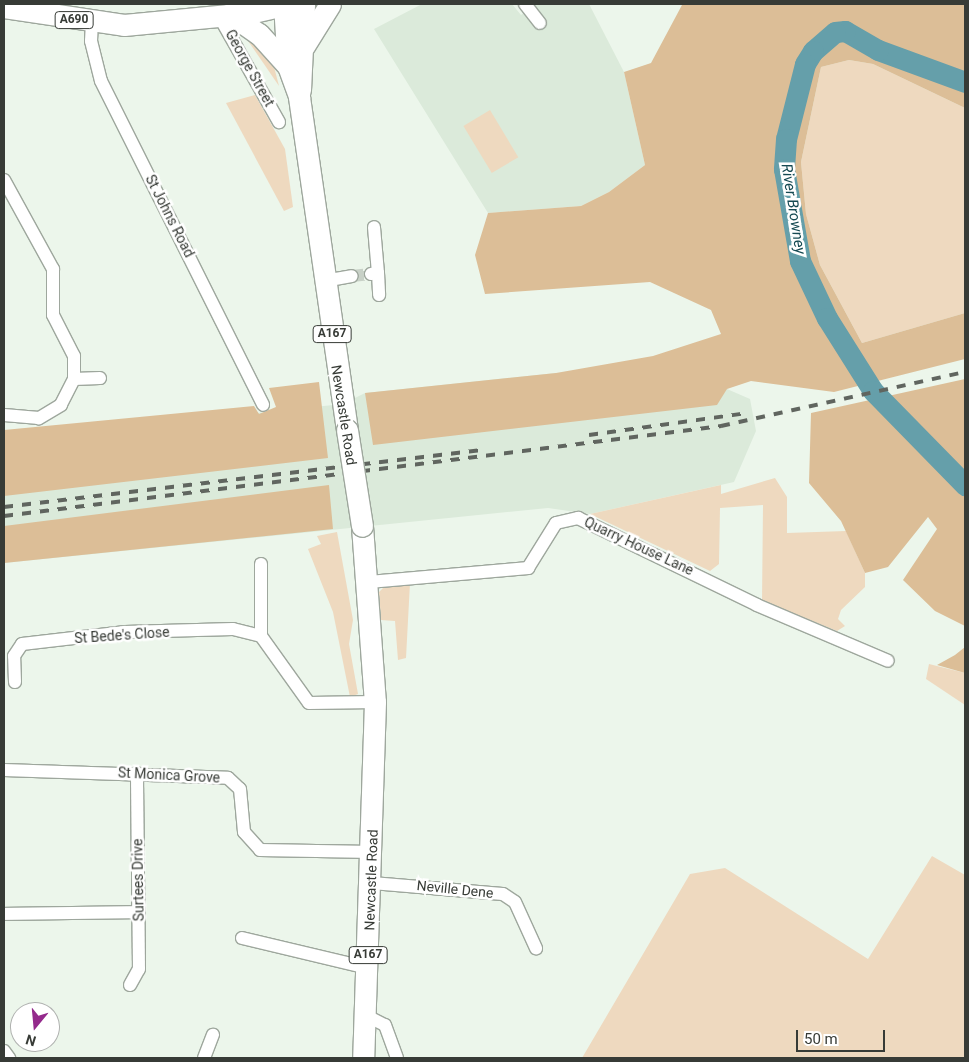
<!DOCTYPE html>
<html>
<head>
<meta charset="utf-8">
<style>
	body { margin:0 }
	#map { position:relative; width:969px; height:1062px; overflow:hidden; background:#ecf6eb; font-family:Roboto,sans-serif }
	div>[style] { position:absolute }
	.built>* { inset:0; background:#dbeada }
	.green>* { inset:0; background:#eed9bf; transform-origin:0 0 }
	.forest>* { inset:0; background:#dcbe97 }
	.river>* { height:21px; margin:-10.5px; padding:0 10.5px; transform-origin:10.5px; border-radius:10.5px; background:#659faa }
	.minor-tunnel>* { height:12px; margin-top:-6px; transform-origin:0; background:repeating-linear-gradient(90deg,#c8d1c7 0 12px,transparent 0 18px) }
	.roads { filter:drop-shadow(1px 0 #9ea79d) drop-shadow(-1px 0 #9ea79d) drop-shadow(0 1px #9ea79d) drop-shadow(0 -1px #9ea79d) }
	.minor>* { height:12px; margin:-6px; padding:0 6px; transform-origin:6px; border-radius:6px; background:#fff }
	.trunk>* { height:21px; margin:-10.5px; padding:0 10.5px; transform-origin:10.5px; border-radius:10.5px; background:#fff }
	.rail>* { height:4px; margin-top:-2px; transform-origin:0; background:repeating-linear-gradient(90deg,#60655f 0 9px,transparent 0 18px) }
	.bridges { filter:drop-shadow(1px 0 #9ea79d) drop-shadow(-1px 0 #9ea79d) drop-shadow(0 1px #9ea79d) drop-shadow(0 -1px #9ea79d) }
	.trunk-bridge>* { height:21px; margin:-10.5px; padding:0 10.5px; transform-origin:10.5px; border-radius:10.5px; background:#fff }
	span { translate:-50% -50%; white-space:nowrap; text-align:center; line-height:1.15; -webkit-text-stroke:5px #fff; paint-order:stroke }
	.shield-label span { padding:1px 4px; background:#fff; border:1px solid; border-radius:4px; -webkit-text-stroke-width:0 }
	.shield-label { font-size:12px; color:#373b36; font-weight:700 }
	.street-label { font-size:14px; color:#373b36 }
	.water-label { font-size:15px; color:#154952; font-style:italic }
	.frame { position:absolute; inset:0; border:5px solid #373b36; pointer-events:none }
	.north { position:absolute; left:10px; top:1002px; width:50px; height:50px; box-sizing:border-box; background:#fff; border:1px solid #afb1af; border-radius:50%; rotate:197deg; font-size:14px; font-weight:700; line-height:20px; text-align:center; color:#373b36 }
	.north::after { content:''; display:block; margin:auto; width:18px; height:22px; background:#942a8c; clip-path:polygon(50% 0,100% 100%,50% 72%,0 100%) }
	.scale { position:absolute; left:796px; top:1030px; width:89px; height:22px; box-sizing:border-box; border:2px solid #373b36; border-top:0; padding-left:6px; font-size:15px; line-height:18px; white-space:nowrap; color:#373b36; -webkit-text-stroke:4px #fff; paint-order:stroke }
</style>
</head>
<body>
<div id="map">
	<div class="built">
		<div style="clip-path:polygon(422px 4px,512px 4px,521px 15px,536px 4px,589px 4px,624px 72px,645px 165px,609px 192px,581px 206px,488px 213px,374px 29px)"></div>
		<div style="clip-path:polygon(556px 373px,727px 389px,750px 399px,756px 431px,734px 482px,590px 514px,548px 508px,4px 563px,4px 439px,343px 404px,365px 393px)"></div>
	</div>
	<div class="green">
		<div style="clip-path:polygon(246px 27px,272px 59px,279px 86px,244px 35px)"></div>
		<div style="clip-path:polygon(849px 60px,873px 64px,965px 108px,965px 313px,862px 343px,820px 265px,806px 214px,801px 162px,821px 67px)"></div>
		<div style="clip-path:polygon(255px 95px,285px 149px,293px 207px,284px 211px,226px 103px)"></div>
		<div style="left:490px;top:110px;width:55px;height:31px;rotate:59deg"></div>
		<div style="clip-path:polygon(775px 478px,787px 497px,787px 533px,846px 531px,865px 573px,865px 587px,841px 610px,838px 619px,845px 626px,837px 631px,762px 601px,763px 505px,720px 508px,719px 564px,710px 571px,590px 514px,721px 485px,721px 494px)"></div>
		<div style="clip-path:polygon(337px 532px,353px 620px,349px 644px,358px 694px,350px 697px,333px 612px,308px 549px,321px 544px,317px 536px)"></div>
		<div style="clip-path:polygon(410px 583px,406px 658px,398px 660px,395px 621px,381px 620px,379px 592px,385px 586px)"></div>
		<div style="clip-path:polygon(929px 664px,965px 673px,965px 705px,926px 679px)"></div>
		<div style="clip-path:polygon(932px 856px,965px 875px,965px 1058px,582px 1058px,690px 874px,725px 868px,868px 959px)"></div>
	</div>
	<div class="forest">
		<div style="clip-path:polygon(965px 4px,965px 108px,873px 64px,849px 60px,821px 67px,801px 162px,806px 214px,820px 265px,862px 343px,965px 313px,965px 359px,834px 392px,751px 381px,727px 389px,717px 405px,373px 445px,365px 393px,556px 373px,653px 356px,721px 334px,711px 310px,650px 282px,485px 294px,475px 255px,488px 213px,581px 206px,609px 192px,645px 165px,624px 72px,651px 63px,682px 5px)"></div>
		<div style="clip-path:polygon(965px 379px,965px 626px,935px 611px,903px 580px,937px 529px,928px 517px,888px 567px,865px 573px,841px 521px,809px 483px,811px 413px)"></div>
		<div style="clip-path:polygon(319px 382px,328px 458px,4px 496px,4px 430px,254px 406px,259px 414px,276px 407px,269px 388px)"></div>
		<div style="clip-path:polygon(329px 485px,333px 529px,4px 563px,4px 526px)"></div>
		<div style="clip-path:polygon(965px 647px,965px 673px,937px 665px,955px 655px)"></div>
	</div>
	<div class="river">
		<div style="left:965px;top:82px;width:93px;rotate:-159.8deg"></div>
		<div style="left:878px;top:50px;width:38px;rotate:-150deg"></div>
		<div style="left:845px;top:31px;width:10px;rotate:174deg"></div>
		<div style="left:835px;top:32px;width:29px;rotate:139deg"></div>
		<div style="left:813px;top:51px;width:15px;rotate:122deg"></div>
		<div style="left:805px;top:64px;width:77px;rotate:104.2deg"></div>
		<div style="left:786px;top:139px;width:30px;rotate:94deg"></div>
		<div style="left:784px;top:169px;width:93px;rotate:80.1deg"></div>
		<div style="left:800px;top:261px;width:63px;rotate:64.7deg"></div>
		<div style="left:827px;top:318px;width:86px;rotate:57.8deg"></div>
		<div style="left:873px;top:391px;width:132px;rotate:45.6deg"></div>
	</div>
	<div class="minor-tunnel">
		<div style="left:352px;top:276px;width:19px;rotate:-6deg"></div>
	</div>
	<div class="roads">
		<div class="minor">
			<div style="left:525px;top:4px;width:24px;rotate:52deg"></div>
			<div style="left:219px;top:16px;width:122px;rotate:60.5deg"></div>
			<div style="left:92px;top:22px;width:19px;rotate:93deg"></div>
			<div style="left:91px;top:41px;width:41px;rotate:76deg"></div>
			<div style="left:101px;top:81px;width:362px;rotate:63.4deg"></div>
			<div style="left:4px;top:180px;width:102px;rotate:61.2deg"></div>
			<div style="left:53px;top:269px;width:46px;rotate:90deg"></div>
			<div style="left:53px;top:315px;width:46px;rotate:62.9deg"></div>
			<div style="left:74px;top:356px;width:23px;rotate:90deg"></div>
			<div style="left:74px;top:379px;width:29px;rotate:117deg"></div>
			<div style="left:61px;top:405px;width:26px;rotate:149deg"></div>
			<div style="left:39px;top:418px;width:35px;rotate:-175deg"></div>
			<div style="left:378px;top:273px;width:22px;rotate:87deg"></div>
			<div style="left:371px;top:274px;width:7px;rotate:-8deg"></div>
			<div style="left:378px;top:273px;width:46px;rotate:-95deg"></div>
			<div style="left:324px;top:281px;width:28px;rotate:-10deg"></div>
			<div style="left:74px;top:379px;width:26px;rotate:-2deg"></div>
			<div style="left:261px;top:564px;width:72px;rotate:90deg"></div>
			<div style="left:369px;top:582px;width:160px;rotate:-5deg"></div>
			<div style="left:528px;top:568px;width:53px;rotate:-58.1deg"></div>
			<div style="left:556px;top:523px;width:23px;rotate:-13deg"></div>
			<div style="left:578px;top:518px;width:199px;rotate:25.9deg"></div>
			<div style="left:757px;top:605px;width:142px;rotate:23.1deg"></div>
			<div style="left:15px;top:682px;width:26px;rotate:-92deg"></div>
			<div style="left:14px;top:656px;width:14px;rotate:-56deg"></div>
			<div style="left:22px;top:644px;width:104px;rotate:-6.6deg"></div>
			<div style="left:125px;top:632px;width:108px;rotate:-1.6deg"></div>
			<div style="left:233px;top:629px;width:29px;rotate:14deg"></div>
			<div style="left:261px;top:636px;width:82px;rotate:54.4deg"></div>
			<div style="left:309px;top:703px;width:66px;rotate:-0.9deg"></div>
			<div style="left:4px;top:770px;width:224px;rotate:2deg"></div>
			<div style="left:228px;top:778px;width:16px;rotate:43deg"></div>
			<div style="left:240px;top:789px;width:43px;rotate:84.7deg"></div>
			<div style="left:244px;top:832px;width:24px;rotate:48deg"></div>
			<div style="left:260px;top:850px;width:113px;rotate:1deg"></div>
			<div style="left:372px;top:883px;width:131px;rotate:4.8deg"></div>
			<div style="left:503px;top:894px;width:14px;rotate:34deg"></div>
			<div style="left:515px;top:902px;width:51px;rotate:65.5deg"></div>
			<div style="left:4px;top:914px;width:135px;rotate:-0.8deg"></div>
			<div style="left:242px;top:938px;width:130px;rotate:13.4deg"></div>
			<div style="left:130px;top:985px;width:18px;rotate:-61deg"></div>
			<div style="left:139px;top:969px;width:196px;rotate:-90.6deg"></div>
			<div style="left:365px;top:1015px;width:22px;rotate:27deg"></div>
			<div style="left:385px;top:1025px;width:35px;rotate:70deg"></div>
			<div style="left:4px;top:1051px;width:9px;rotate:54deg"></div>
			<div style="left:204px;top:1058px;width:25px;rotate:-69deg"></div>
		</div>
		<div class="trunk">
			<div style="left:284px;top:4px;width:62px;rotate:86.3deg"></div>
			<div style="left:288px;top:66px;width:33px;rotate:70deg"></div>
			<div style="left:299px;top:97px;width:336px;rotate:81.8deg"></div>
			<div style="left:4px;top:7px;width:121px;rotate:8.5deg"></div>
			<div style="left:124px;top:25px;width:126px;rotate:-5.5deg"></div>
			<div style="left:249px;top:13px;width:40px;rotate:-13deg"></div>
			<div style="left:230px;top:14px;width:35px;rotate:35deg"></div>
			<div style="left:259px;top:34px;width:43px;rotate:47.8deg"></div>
			<div style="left:304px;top:46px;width:49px;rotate:-58.2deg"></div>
			<div style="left:300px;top:90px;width:86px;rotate:-87.3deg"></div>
			<div style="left:362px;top:526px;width:176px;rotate:85.8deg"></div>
			<div style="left:375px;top:702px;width:356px;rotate:91.9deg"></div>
		</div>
	</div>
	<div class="rail">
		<div style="left:589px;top:435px;width:161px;rotate:-7.9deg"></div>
		<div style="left:4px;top:507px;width:479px;rotate:-6.8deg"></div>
		<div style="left:4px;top:516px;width:723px;rotate:-7.15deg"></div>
		<div style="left:721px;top:426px;width:250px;rotate:-12.5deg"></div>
	</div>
	<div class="bridges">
		<div class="trunk-bridge">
			<div style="left:347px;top:430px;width:97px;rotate:81.1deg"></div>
		</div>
	</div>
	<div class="shield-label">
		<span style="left:74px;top:20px">A690</span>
		<span style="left:332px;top:334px">A167</span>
		<span style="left:368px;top:955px">A167</span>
	</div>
	<div class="street-label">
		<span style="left:250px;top:68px;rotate:61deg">George Street</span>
		<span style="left:170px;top:216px;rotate:63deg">St Johns Road</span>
		<span style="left:344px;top:415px;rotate:81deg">Newcastle Road</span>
		<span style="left:639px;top:546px;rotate:25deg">Quarry House Lane</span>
		<span style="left:122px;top:635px;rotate:-4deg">St Bede's Close</span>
		<span style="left:169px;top:775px;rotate:3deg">St Monica Grove</span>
		<span style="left:138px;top:880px;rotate:-91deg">Surtees Drive</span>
		<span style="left:371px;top:880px;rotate:-88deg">Newcastle Road</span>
		<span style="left:455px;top:889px;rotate:6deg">Neville Dene</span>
	</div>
	<div class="water-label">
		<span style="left:793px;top:209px;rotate:81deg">River Browney</span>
	</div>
	<div class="frame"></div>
	<div class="north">N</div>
	<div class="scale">50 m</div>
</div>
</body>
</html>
